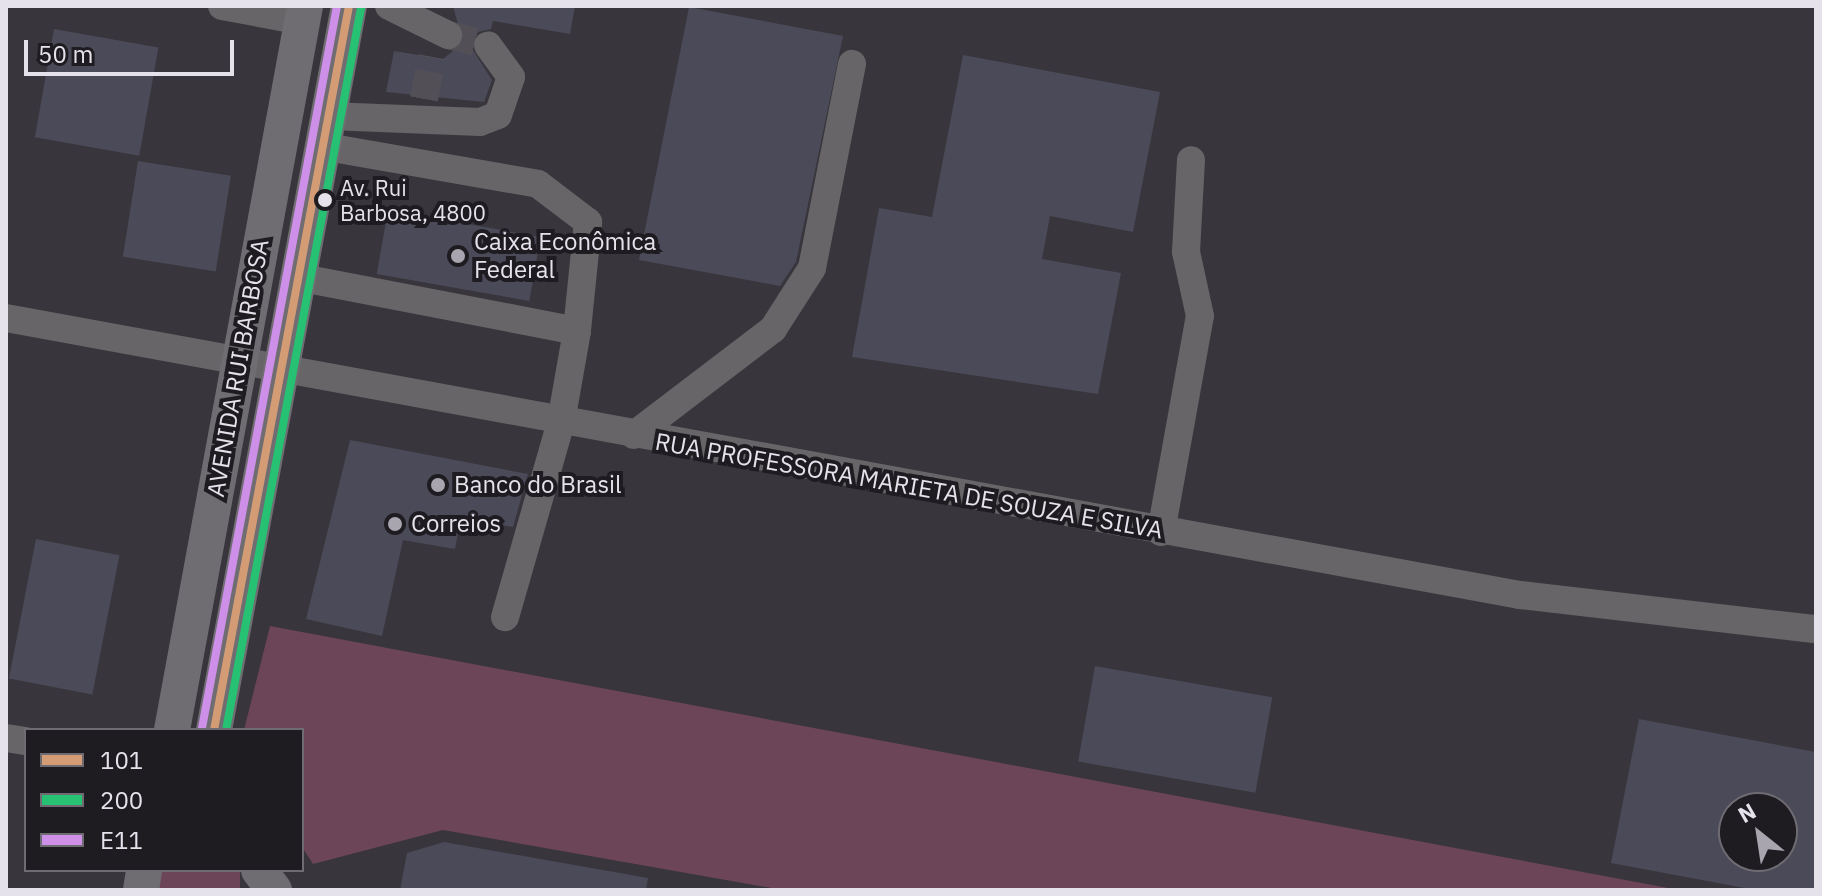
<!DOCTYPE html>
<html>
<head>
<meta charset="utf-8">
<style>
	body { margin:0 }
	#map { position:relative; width:1822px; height:896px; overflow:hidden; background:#38353c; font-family:"IBM Plex Sans",sans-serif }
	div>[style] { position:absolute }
	.green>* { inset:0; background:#6c4558; transform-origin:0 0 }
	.building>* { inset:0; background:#4b4a58; transform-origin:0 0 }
	.minor-tunnel>* { height:28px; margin-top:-14px; transform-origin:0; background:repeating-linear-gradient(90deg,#524f56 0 28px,transparent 0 42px) }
	.minor>* { height:28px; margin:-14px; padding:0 14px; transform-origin:14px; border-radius:14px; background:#676567 }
	.major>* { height:36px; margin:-18px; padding:0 18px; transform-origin:18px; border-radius:18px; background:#6f6d71 }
	.bus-1>* { height:8px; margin:-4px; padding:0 4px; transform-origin:4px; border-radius:4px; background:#d39c74 }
	.bus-2>* { height:8px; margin:-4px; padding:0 4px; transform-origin:4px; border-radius:4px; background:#26c172 }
	.bus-3>* { height:8px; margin:-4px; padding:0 4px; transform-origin:4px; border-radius:4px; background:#ce8fe9 }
	.dots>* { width:22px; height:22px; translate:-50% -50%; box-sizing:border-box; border:4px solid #1e1b21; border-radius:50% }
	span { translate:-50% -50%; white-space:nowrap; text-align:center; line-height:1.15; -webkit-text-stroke:8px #1e1b21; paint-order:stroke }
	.bus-label { font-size:22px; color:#e5e2eb }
	.left { translate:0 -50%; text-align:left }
	.poi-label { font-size:24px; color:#e5e2eb }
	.street-label { font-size:24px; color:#e5e2eb }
	.frame { position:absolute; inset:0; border:8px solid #e5e2eb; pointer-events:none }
	.legend { position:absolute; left:24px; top:728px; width:280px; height:144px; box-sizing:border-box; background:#1e1b21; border:2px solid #6e6b72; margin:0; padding:10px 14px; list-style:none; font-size:24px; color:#e5e2eb }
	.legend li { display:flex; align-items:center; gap:16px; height:40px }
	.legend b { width:40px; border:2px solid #6e6b72 }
	.north { position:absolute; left:1718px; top:792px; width:80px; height:80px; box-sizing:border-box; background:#1e1b21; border:2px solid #6e6b72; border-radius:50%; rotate:330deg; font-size:22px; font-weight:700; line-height:32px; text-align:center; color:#e5e2eb }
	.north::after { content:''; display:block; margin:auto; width:28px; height:36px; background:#a8a5ae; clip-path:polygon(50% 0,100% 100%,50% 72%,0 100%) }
	.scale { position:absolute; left:24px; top:40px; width:210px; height:36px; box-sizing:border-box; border:4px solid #e5e2eb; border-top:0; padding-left:10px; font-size:24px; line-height:28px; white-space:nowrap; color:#e5e2eb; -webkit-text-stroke:6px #1e1b21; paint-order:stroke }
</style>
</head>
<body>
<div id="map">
	<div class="green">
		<div style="clip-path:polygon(270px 626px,1679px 890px,783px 890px,443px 830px,313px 864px,302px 847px,302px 730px,244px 730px)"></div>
		<div style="left:156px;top:870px;width:84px;height:20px"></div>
	</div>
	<div class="building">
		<div style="clip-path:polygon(453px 6px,575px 6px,570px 34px,493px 21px,491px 29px,478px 32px,471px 47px,492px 80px,484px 102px,386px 92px,394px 51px,443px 59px,463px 43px)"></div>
		<div style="clip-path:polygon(689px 7px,843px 36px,796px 262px,780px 286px,639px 260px)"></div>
		<div style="left:54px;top:29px;width:106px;height:110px;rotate:10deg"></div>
		<div style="clip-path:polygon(963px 55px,1160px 92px,1133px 232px,1050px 216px,1042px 259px,1121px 273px,1098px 394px,852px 357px,879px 208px,932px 217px)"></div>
		<div style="left:138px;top:161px;width:94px;height:97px;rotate:9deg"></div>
		<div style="left:388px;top:210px;width:155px;height:65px;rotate:10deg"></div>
		<div style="clip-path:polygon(350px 440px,528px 474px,513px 527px,461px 517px,455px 549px,403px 540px,382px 636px,306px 619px)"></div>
		<div style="left:36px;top:539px;width:85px;height:142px;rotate:11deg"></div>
		<div style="left:1095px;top:666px;width:180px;height:97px;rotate:10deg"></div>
		<div style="clip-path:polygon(evenodd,1639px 719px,1816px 752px,1816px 890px,1755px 890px,1611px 863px,1639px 719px,1734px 808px,1782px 808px,1782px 856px,1734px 856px,1734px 808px)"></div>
		<div style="clip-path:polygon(444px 842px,648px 878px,646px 890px,400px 890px,407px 853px)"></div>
	</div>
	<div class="minor-tunnel">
		<div style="left:448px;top:35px;width:41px;rotate:14deg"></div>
		<div style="left:424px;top:99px;width:43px;rotate:-79.2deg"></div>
	</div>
	<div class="minor">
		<div style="left:222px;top:6px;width:81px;rotate:10.6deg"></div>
		<div style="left:389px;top:6px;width:66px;rotate:26.2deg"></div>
		<div style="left:329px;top:116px;width:151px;rotate:2.3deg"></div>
		<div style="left:480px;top:122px;width:19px;rotate:-21deg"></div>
		<div style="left:498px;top:115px;width:40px;rotate:-71.1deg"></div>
		<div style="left:511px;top:77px;width:39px;rotate:-126deg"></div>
		<div style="left:321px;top:146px;width:220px;rotate:9.9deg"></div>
		<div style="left:538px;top:184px;width:63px;rotate:37.2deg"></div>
		<div style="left:588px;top:222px;width:110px;rotate:95.8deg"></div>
		<div style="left:297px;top:277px;width:285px;rotate:10.9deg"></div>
		<div style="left:577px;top:331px;width:92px;rotate:100deg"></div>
		<div style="left:561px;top:422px;width:203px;rotate:106deg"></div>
		<div style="left:6px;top:318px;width:1539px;rotate:10.37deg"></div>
		<div style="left:1520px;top:595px;width:298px;rotate:6.6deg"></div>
		<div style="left:634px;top:435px;width:175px;rotate:-37.3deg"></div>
		<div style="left:773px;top:329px;width:72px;rotate:-57.4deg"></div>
		<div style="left:812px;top:268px;width:208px;rotate:-78.9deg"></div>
		<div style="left:1161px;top:532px;width:219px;rotate:-79.8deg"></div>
		<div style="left:1200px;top:316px;width:66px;rotate:-102.3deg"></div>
		<div style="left:1186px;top:252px;width:92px;rotate:-86.9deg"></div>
		<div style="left:6px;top:738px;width:20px;rotate:9deg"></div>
	</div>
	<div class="major">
		<div style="left:172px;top:730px;width:736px;rotate:-79.59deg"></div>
		<div style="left:214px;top:730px;width:736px;rotate:-79.44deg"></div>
		<div style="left:259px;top:870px;width:25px;rotate:53deg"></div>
		<div style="left:141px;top:890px;width:20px;rotate:-81deg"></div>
	</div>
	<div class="bus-1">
		<div style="left:214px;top:730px;width:736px;rotate:-79.44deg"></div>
	</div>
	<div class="bus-2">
		<div style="left:226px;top:730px;width:735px;rotate:-79.41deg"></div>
	</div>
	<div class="bus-3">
		<div style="left:202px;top:728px;width:735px;rotate:-79.41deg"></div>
	</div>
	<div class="dots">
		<div style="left:325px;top:200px;background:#e5e2eb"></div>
		<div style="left:458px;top:256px;background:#a8a5ae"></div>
		<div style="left:438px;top:485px;background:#a8a5ae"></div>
		<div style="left:395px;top:524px;background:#a8a5ae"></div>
	</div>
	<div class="bus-label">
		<span class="left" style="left:340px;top:200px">Av. Rui<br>Barbosa, 4800</span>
	</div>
	<div class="poi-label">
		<span class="left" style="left:474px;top:256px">Caixa Econômica<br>Federal</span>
		<span class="left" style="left:454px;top:485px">Banco do Brasil</span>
		<span class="left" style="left:411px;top:524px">Correios</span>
	</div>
	<div class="street-label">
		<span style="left:238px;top:368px;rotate:-80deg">AVENIDA RUI BARBOSA</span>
		<span style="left:909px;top:486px;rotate:10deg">RUA PROFESSORA MARIETA DE SOUZA E SILVA</span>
	</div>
	<div class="frame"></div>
	<ul class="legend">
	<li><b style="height:10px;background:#d39c74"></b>101</li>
	<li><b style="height:10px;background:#26c172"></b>200</li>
	<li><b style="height:10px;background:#ce8fe9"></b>E11</li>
	</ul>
	<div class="north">N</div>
	<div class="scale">50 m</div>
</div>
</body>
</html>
